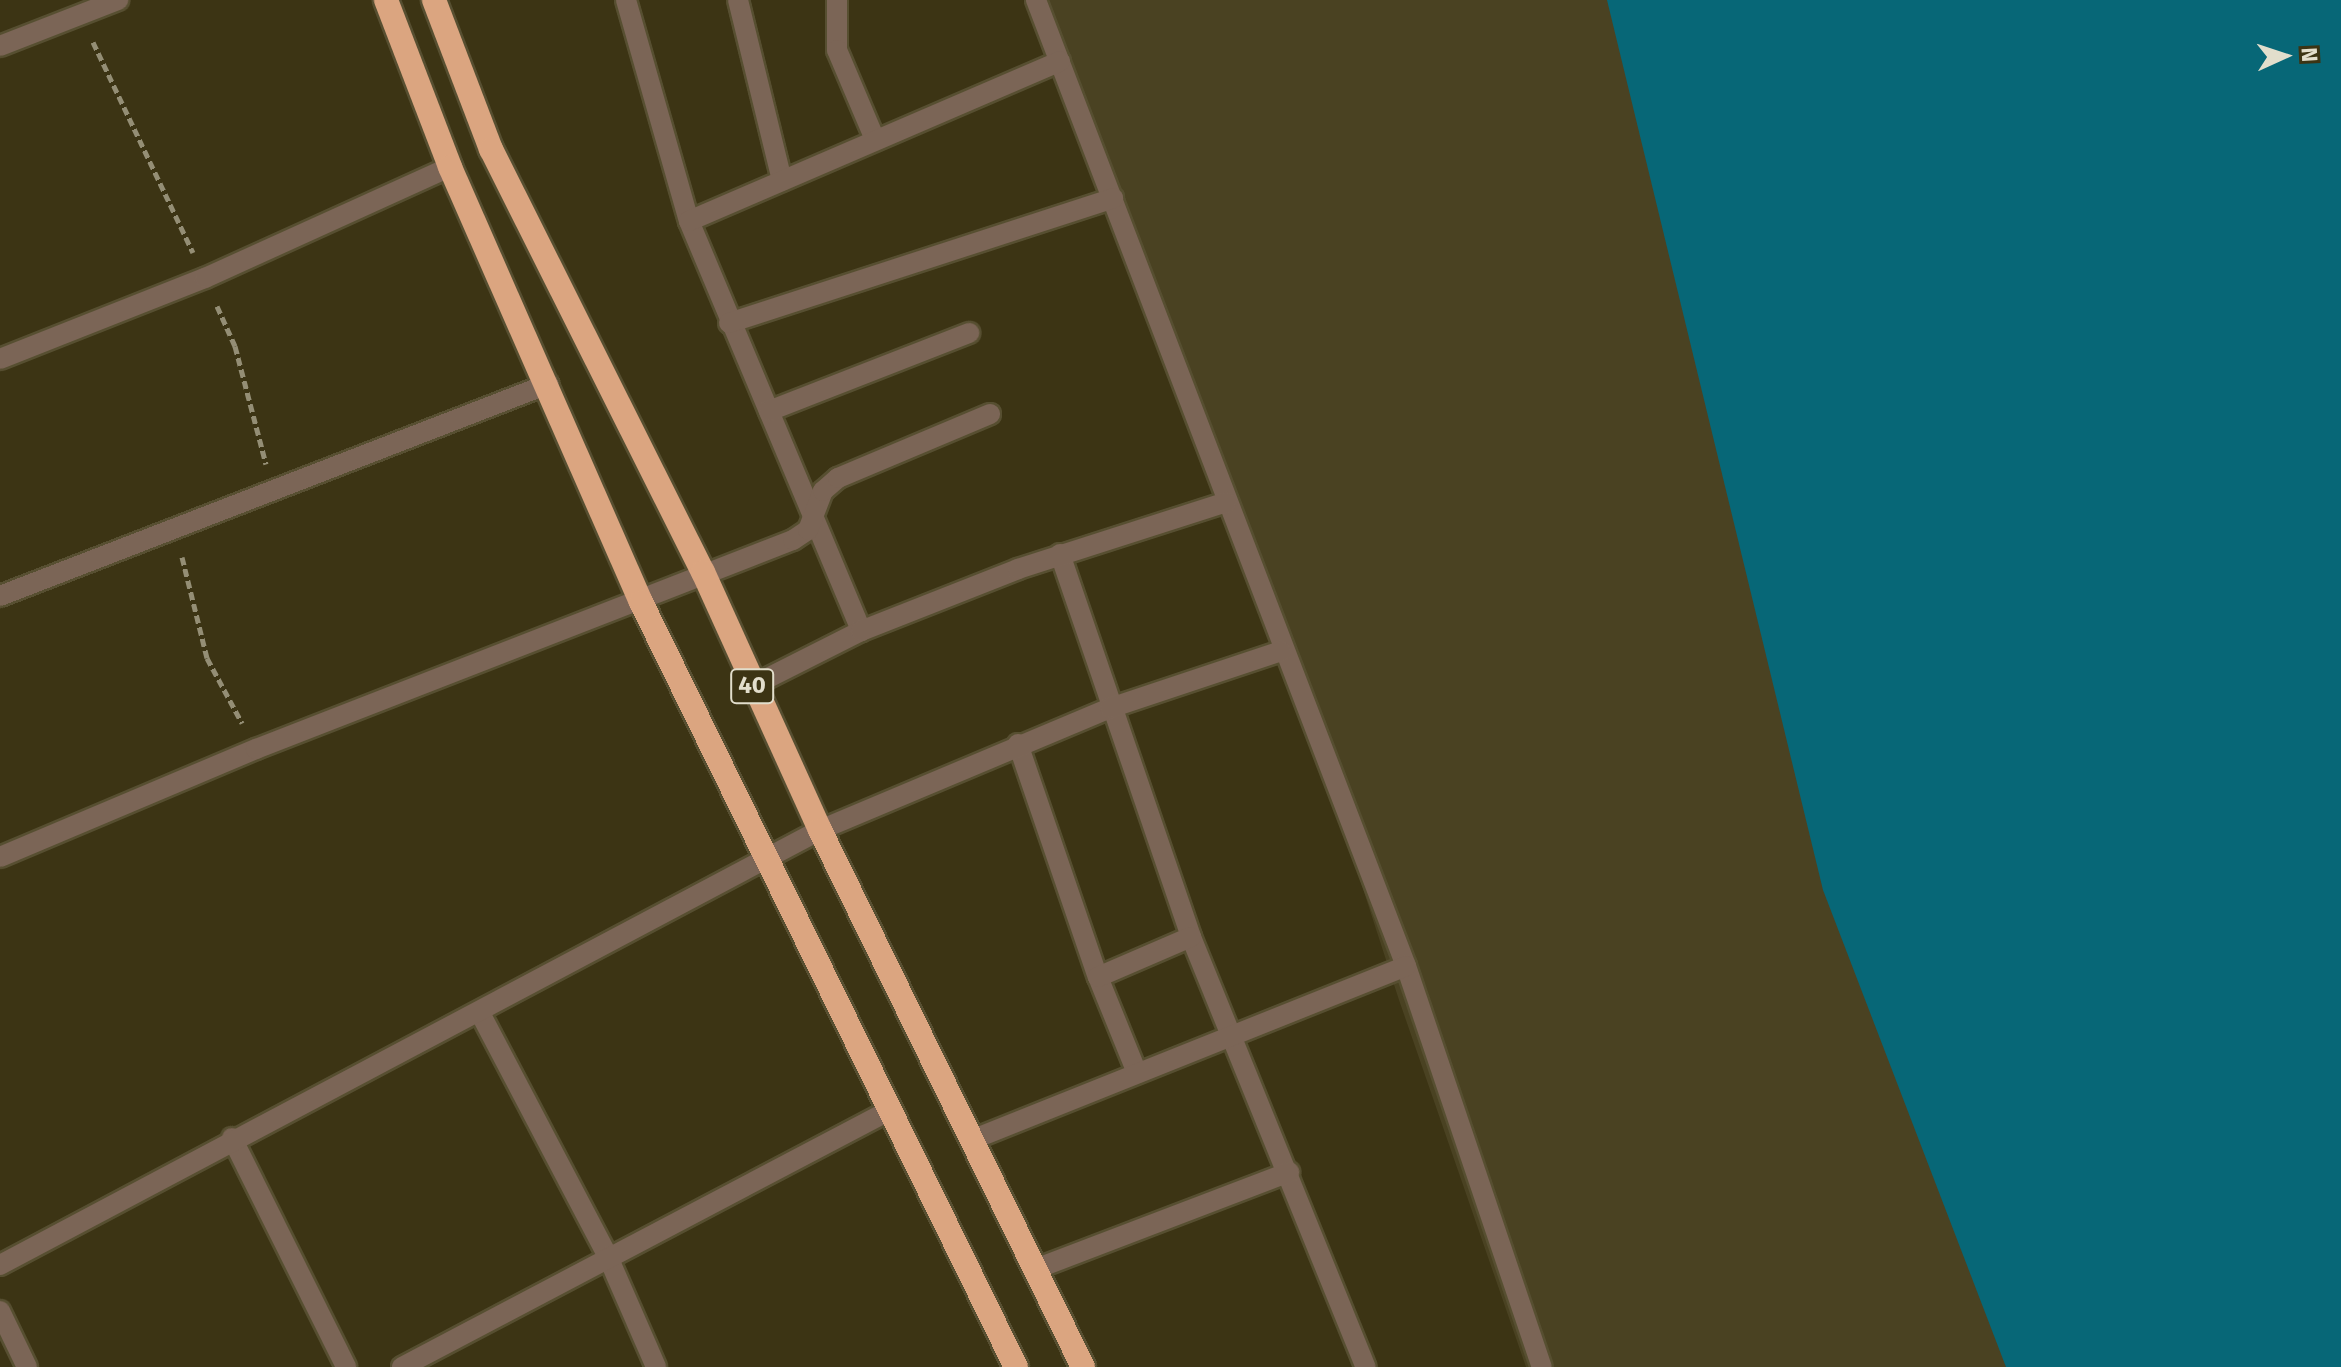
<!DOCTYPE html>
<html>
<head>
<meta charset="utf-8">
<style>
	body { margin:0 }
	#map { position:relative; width:2341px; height:1367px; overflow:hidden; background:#3c3414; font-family:"Fira Sans",sans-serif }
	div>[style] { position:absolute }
	.sand>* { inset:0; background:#4a4222 }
	.water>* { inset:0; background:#076777 }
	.path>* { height:5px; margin-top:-2.5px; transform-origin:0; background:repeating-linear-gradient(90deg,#948e75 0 8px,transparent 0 12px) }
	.roads { filter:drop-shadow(2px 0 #574f31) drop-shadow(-2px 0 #574f31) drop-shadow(0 2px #574f31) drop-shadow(0 -2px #574f31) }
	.minor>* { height:20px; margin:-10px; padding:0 10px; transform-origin:10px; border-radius:10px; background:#7b6556 }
	.highway>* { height:24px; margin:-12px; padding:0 12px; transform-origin:12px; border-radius:12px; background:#dba580 }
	span { translate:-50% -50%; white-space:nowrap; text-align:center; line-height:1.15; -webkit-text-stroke:7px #3c3414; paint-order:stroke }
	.shield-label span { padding:2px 6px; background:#3c3414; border:2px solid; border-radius:6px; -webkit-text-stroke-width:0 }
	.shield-label { font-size:24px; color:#e2decc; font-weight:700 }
	.north { position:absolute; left:2245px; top:16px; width:80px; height:80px; -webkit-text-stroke:6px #3c3414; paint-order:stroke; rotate:87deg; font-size:22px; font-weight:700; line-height:32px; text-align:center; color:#e2decc }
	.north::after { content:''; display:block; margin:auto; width:28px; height:36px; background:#e2decc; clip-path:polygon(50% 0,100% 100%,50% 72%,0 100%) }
</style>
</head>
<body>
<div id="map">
	<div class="sand">
		<div style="clip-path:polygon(1045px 0,1703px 0,2218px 1367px,1526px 1367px,1399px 1000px,1218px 441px)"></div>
	</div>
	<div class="water">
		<div style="clip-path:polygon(1607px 0,2341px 0,2341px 1367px,2006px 1367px,1823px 890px)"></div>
	</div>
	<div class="path">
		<div style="left:93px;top:42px;width:233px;rotate:64.6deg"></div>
		<div style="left:217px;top:306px;width:44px;rotate:65.8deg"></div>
		<div style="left:235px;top:346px;width:122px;rotate:75.3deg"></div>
		<div style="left:182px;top:557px;width:104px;rotate:76.1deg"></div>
		<div style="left:207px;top:658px;width:74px;rotate:61.7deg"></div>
	</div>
	<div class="roads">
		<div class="minor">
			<div style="left:626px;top:0;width:230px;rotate:74.1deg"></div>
			<div style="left:689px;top:221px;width:445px;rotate:67.2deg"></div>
			<div style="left:738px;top:0;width:186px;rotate:76.3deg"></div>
			<div style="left:837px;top:0;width:50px;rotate:90deg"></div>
			<div style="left:837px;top:50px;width:95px;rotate:67deg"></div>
			<div style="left:1036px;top:0;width:1034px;rotate:69.04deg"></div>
			<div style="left:1406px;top:966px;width:423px;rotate:71.3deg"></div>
			<div style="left:0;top:46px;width:127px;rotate:-21.3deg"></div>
			<div style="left:689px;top:221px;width:404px;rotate:-23.3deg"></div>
			<div style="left:729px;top:323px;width:404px;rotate:-18deg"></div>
			<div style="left:0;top:359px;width:220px;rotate:-21.6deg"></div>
			<div style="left:205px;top:278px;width:269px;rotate:-24.4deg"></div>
			<div style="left:769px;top:411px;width:215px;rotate:-21.3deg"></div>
			<div style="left:1060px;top:554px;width:405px;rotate:71.1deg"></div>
			<div style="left:1191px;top:937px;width:464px;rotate:67.9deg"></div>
			<div style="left:0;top:596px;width:588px;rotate:-21.15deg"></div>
			<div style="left:752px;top:686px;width:122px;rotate:-26.8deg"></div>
			<div style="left:861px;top:631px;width:169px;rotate:-21.5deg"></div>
			<div style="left:1018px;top:569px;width:219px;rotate:-17.8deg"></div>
			<div style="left:1018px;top:744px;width:246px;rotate:71.1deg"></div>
			<div style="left:1098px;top:977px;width:104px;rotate:67.9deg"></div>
			<div style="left:0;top:857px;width:278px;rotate:-22.9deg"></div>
			<div style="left:256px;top:749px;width:576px;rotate:-21.27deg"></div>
			<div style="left:793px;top:540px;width:18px;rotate:-34deg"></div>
			<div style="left:808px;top:530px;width:42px;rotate:-69deg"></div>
			<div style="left:823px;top:491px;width:20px;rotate:-41deg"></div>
			<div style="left:838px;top:478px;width:165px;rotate:-22.8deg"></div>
			<div style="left:1098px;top:977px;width:101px;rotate:-23.3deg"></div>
			<div style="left:480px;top:1013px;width:276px;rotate:62.3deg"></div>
			<div style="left:608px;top:1257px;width:120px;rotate:66.4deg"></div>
			<div style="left:232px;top:1138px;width:256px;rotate:63.5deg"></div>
			<div style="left:974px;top:1139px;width:465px;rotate:-21.8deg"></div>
			<div style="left:0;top:1265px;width:928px;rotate:-27.95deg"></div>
			<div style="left:820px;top:830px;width:315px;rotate:-22.8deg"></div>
			<div style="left:1110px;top:708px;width:180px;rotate:-18.4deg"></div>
			<div style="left:1038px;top:1268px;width:269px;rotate:-20.9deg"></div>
			<div style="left:0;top:1311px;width:62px;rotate:64.3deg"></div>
			<div style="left:402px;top:1367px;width:552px;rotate:-27.77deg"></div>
		</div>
		<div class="highway">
			<div style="left:386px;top:0;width:179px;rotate:69deg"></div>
			<div style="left:450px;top:167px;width:475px;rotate:66.3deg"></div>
			<div style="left:641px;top:602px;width:852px;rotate:63.89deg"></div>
			<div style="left:434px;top:0;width:160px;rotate:69.1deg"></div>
			<div style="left:491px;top:149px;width:473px;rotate:63.4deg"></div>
			<div style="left:703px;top:572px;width:283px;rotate:65.6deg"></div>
			<div style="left:820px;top:830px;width:598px;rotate:63.91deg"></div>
		</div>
	</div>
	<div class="shield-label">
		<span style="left:752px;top:686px">40</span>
	</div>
	<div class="north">N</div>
</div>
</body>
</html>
